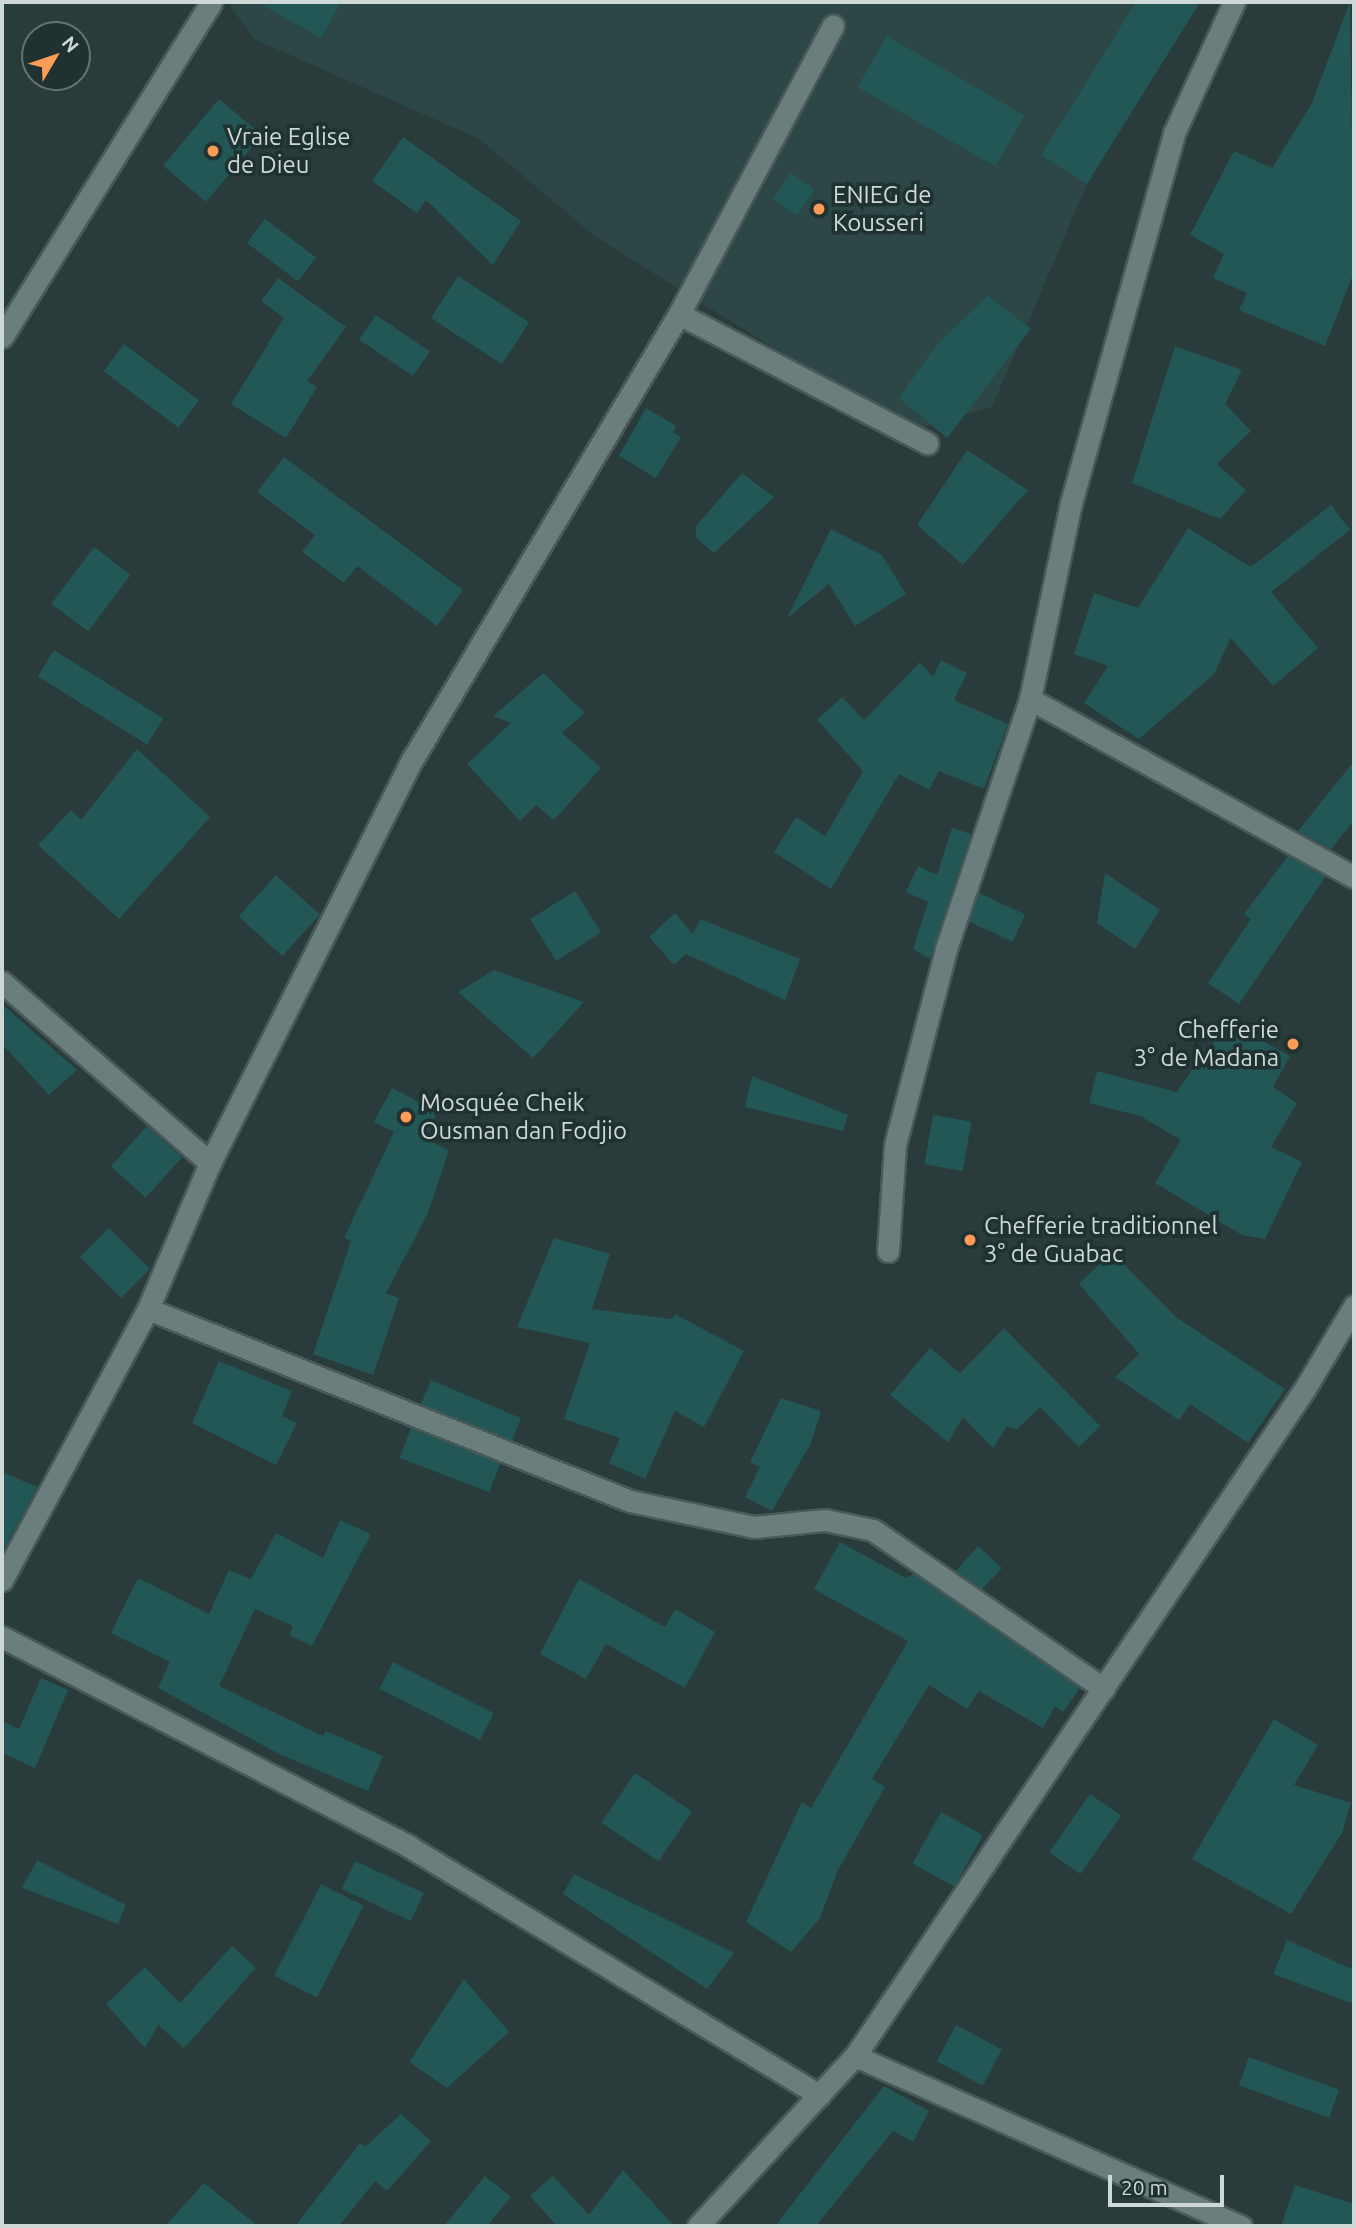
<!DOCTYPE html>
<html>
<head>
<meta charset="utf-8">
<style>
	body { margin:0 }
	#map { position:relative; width:1356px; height:2228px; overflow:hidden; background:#293b3a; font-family:Ubuntu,sans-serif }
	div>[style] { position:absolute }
	.built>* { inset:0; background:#2c4746 }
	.building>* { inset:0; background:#225756; transform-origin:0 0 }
	.roads { filter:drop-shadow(2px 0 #495958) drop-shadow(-2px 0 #495958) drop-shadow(0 2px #495958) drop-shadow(0 -2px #495958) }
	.street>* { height:21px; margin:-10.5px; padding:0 10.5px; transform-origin:10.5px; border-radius:10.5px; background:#6a7e7d }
	.dots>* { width:19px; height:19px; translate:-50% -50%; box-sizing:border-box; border:4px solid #1f3130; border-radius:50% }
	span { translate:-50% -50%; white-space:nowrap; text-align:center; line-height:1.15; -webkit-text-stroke:7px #1f3130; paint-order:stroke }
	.poi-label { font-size:24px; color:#cdd8d7 }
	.left { translate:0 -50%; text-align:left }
	.right { translate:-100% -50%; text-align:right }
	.frame { position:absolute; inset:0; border:4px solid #cdd8d7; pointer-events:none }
	.north { position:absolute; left:21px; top:21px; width:70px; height:70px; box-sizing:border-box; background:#1f3130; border:2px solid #657473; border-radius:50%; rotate:51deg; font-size:19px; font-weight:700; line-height:28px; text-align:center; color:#cdd8d7 }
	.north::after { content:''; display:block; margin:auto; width:24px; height:32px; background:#fe9c57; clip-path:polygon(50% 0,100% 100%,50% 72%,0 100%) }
	.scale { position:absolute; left:1108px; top:2175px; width:116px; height:32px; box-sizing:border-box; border:4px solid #cdd8d7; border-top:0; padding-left:9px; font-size:21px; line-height:24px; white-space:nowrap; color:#cdd8d7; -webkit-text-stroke:5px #1f3130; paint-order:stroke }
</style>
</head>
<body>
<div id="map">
	<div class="built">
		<div style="clip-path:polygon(1200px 2px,1087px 184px,992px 407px,907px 432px,596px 237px,479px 139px,254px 39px,228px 3px)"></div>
	</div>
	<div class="building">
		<div style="clip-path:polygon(257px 2px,341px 2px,321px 38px)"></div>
		<div style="clip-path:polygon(1136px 2px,1200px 2px,1087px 184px,1041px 155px)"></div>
		<div style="clip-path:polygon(1350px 2px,1354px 272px,1325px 346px,1239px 310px,1247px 293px,1213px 278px,1224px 254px,1190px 235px,1234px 151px,1272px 168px,1311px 105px)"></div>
		<div style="left:887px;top:36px;width:159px;height:59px;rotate:30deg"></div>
		<div style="left:219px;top:99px;width:56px;height:87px;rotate:40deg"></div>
		<div style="clip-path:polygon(403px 137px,521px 221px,493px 265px,426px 200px,417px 213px,372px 181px)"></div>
		<div style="left:791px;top:173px;width:29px;height:32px;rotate:35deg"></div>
		<div style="left:265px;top:219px;width:64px;height:30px;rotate:37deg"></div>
		<div style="left:458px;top:276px;width:85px;height:50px;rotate:33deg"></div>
		<div style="clip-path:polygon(278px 278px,346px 327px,307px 381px,317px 387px,286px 438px,231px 404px,284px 318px,261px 301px)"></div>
		<div style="clip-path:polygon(988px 296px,1031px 329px,947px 438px,899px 398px,938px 343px)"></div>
		<div style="left:376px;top:315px;width:65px;height:30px;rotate:34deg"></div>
		<div style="left:124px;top:344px;width:94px;height:34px;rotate:37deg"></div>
		<div style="clip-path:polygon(1175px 346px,1242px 370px,1225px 404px,1251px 431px,1217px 464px,1246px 490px,1220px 519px,1132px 483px)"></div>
		<div style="clip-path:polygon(646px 408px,676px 426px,673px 432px,681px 437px,656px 478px,619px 456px)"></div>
		<div style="clip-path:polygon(967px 450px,1028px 490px,963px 565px,917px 525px)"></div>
		<div style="clip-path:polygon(284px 457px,463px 590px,437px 626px,357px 566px,344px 583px,302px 552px,315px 535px,257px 492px)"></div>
		<div style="clip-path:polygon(742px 473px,774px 497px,714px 553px,696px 538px,696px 526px)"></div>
		<div style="clip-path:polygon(1331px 505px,1350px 530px,1271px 592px,1318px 648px,1273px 686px,1231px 638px,1214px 674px,1139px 739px,1084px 703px,1108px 666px,1074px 654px,1094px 593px,1138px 608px,1188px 528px,1251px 567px)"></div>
		<div style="clip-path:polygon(831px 529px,882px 555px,906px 594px,855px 626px,829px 584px,787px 618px)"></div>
		<div style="left:94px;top:547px;width:46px;height:71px;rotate:37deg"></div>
		<div style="left:54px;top:650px;width:129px;height:31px;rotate:32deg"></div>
		<div style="clip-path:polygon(941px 660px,967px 673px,954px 700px,1008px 724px,984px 789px,939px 771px,929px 790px,899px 774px,831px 889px,774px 852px,796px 817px,825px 836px,863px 771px,817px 720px,842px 697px,864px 720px,920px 662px,933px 677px)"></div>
		<div style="clip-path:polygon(543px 673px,585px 713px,562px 733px,601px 768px,554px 820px,536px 805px,520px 821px,467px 764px,511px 723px,493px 716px)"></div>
		<div style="clip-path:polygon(137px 749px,210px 817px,119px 919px,38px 845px,71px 810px,81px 820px)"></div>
		<div style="clip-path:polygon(1354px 761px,1354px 820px,1331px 849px,1298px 831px)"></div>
		<div style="clip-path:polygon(952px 828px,971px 834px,930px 959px,913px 949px,928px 902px,906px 892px,918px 866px,937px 875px)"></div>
		<div style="clip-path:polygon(1288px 856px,1326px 876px,1239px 1004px,1208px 983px,1251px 919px,1244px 914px)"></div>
		<div style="clip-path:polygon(1105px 873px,1160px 910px,1135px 949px,1097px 923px)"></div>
		<div style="left:276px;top:875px;width:59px;height:56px;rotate:42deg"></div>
		<div style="left:575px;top:891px;width:49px;height:53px;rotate:58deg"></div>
		<div style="left:979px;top:893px;width:51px;height:30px;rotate:25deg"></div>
		<div style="clip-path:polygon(675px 913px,693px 934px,700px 919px,800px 959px,785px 1000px,686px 954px,674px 965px,649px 937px)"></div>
		<div style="clip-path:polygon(494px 970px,584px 1002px,533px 1058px,458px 992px)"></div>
		<div style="clip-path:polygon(2px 1004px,77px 1070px,49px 1095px,2px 1044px)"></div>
		<div style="clip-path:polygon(1225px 1021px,1290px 1056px,1273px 1087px,1297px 1103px,1271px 1147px,1302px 1162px,1265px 1239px,1242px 1235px,1155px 1183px,1181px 1140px,1140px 1116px,1089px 1103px,1097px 1071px,1177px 1092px)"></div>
		<div style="clip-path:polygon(752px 1076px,848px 1115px,843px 1131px,745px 1107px)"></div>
		<div style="clip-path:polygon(392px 1088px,438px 1112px,423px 1138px,449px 1150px,428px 1213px,386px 1293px,399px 1298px,373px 1375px,313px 1354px,351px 1241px,344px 1238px,394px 1132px,374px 1122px)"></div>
		<div style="left:933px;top:1115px;width:39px;height:50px;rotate:10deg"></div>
		<div style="left:147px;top:1126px;width:47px;height:54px;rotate:42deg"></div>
		<div style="left:109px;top:1228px;width:58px;height:41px;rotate:45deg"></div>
		<div style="clip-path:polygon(554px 1238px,610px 1254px,592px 1309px,672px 1319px,675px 1314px,744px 1351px,704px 1427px,675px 1411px,645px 1479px,609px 1463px,620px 1438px,564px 1419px,590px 1343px,517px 1327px)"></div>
		<div style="clip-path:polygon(1112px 1252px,1176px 1317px,1285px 1389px,1248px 1443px,1190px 1404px,1179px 1420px,1115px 1377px,1139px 1354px,1079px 1284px)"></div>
		<div style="clip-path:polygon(1004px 1328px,1100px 1426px,1079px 1447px,1040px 1407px,1016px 1430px,1007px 1426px,993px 1448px,963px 1417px,948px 1442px,890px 1395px,930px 1348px,960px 1373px)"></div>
		<div style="clip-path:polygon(219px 1361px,292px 1391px,282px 1416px,297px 1423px,276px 1465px,192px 1423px)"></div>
		<div style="left:431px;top:1380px;width:98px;height:26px;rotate:23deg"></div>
		<div style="clip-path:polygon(781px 1398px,821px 1411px,811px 1443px,772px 1511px,745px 1497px,760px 1467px,750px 1462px)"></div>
		<div style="left:411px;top:1428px;width:96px;height:32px;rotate:21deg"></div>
		<div style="clip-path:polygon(2px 1472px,37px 1487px,2px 1553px)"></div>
		<div style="clip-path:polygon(340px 1520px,371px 1534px,312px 1646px,289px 1635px,293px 1626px,255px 1609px,219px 1686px,323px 1736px,326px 1731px,383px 1756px,368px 1791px,281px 1755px,158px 1688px,170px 1662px,111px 1633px,138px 1578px,209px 1614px,229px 1570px,251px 1579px,276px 1533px,323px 1558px)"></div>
		<div style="clip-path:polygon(840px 1542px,906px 1578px,913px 1574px,1080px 1688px,1063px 1712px,1055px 1706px,1043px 1728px,979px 1691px,967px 1709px,929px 1685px,872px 1779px,885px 1787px,837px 1872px,820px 1918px,791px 1952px,746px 1922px,802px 1802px,811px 1808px,908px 1641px,814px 1589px)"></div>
		<div style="clip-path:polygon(978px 1546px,1002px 1568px,982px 1589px,956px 1571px)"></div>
		<div style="clip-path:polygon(579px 1579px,665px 1627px,675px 1609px,715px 1632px,685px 1688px,606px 1644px,586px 1679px,540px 1654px)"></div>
		<div style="left:393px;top:1662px;width:113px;height:30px;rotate:27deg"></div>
		<div style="clip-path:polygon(41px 1678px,68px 1690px,35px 1768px,2px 1753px,2px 1721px,19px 1729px)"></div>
		<div style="clip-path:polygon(1274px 1719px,1318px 1745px,1294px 1785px,1351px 1803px,1342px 1833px,1291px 1914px,1192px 1859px)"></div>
		<div style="left:635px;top:1773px;width:69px;height:60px;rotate:34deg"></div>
		<div style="left:1090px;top:1794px;width:38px;height:71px;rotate:35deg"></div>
		<div style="left:941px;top:1812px;width:48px;height:59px;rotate:29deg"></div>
		<div style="clip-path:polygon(37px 1860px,126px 1905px,118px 1924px,22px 1888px)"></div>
		<div style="left:355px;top:1861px;width:76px;height:31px;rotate:25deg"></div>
		<div style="clip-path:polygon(574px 1874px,734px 1953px,707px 1989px,563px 1894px)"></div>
		<div style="left:321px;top:1884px;width:48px;height:103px;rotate:27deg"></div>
		<div style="clip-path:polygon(1287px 1940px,1354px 1970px,1354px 2004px,1273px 1974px)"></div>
		<div style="clip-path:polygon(232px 1946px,256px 1968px,184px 2048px,158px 2025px,145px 2048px,106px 2004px,145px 1967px,180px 2003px)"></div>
		<div style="clip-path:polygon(464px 1979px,509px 2032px,447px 2088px,409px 2062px)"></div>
		<div style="left:956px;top:2025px;width:52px;height:41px;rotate:28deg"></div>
		<div style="left:1249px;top:2057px;width:96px;height:30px;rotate:20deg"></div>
		<div style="clip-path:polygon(884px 2086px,929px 2111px,913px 2142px,893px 2131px,816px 2226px,775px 2226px)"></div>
		<div style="clip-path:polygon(401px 2114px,431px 2141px,387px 2191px,375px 2181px,339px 2226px,295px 2226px,360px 2143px,365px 2147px)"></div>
		<div style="clip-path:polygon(623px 2170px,674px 2226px,557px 2226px,530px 2196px,553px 2176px,589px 2215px)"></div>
		<div style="clip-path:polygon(485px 2176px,511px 2197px,487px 2226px,444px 2226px)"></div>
		<div style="clip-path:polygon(204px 2183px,258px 2226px,165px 2226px)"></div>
		<div style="clip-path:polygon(1295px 2185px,1354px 2204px,1354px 2226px,1281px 2226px)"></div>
	</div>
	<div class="roads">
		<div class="street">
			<div style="left:679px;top:314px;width:280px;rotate:27.5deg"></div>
			<div style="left:2px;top:337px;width:395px;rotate:-58deg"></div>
			<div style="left:1030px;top:699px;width:370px;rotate:28.8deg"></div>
			<div style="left:2px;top:982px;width:276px;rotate:41deg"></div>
			<div style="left:888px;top:1251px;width:106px;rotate:-86.2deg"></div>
			<div style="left:895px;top:1145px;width:206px;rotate:-75.4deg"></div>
			<div style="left:947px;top:946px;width:261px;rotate:-71.4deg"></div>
			<div style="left:1030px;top:699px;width:200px;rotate:-78.2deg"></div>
			<div style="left:1071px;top:503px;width:384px;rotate:-74.4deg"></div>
			<div style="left:1174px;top:133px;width:144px;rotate:-65.4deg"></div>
			<div style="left:148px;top:1309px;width:519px;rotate:21.72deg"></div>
			<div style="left:630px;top:1501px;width:127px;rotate:11.8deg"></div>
			<div style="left:754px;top:1527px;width:71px;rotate:-5.6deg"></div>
			<div style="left:825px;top:1520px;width:49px;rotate:11.8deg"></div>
			<div style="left:873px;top:1530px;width:280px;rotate:34.5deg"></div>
			<div style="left:2px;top:1580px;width:308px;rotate:-61.7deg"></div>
			<div style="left:148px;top:1309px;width:159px;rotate:-67deg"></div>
			<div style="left:210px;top:1163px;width:451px;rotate:-63.4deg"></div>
			<div style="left:412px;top:760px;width:520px;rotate:-59.09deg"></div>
			<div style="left:679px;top:314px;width:327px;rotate:-61.9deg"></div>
			<div style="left:2px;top:1637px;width:457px;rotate:27.2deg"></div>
			<div style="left:408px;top:1846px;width:481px;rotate:31.2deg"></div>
			<div style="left:855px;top:2056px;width:803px;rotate:-56.01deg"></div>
			<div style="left:1304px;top:1390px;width:98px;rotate:-59.2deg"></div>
			<div style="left:698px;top:2226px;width:231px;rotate:-47.3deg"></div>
			<div style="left:855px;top:2056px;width:422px;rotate:23.8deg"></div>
		</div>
	</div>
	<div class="dots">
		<div style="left:213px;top:151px;background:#fe9c57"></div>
		<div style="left:819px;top:209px;background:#fe9c57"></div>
		<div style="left:1293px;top:1044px;background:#fe9c57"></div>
		<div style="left:406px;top:1117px;background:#fe9c57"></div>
		<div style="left:970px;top:1240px;background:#fe9c57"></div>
	</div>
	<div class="poi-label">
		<span class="left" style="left:227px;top:151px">Vraie Eglise<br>de Dieu</span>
		<span class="left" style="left:833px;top:209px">ENIEG de<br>Kousseri</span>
		<span class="right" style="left:1279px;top:1044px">Chefferie<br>3° de Madana</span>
		<span class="left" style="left:420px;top:1117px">Mosquée Cheik<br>Ousman dan Fodjio</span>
		<span class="left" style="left:984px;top:1240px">Chefferie traditionnel<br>3° de Guabac</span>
	</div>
	<div class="frame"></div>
	<div class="north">N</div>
	<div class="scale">20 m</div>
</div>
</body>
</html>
